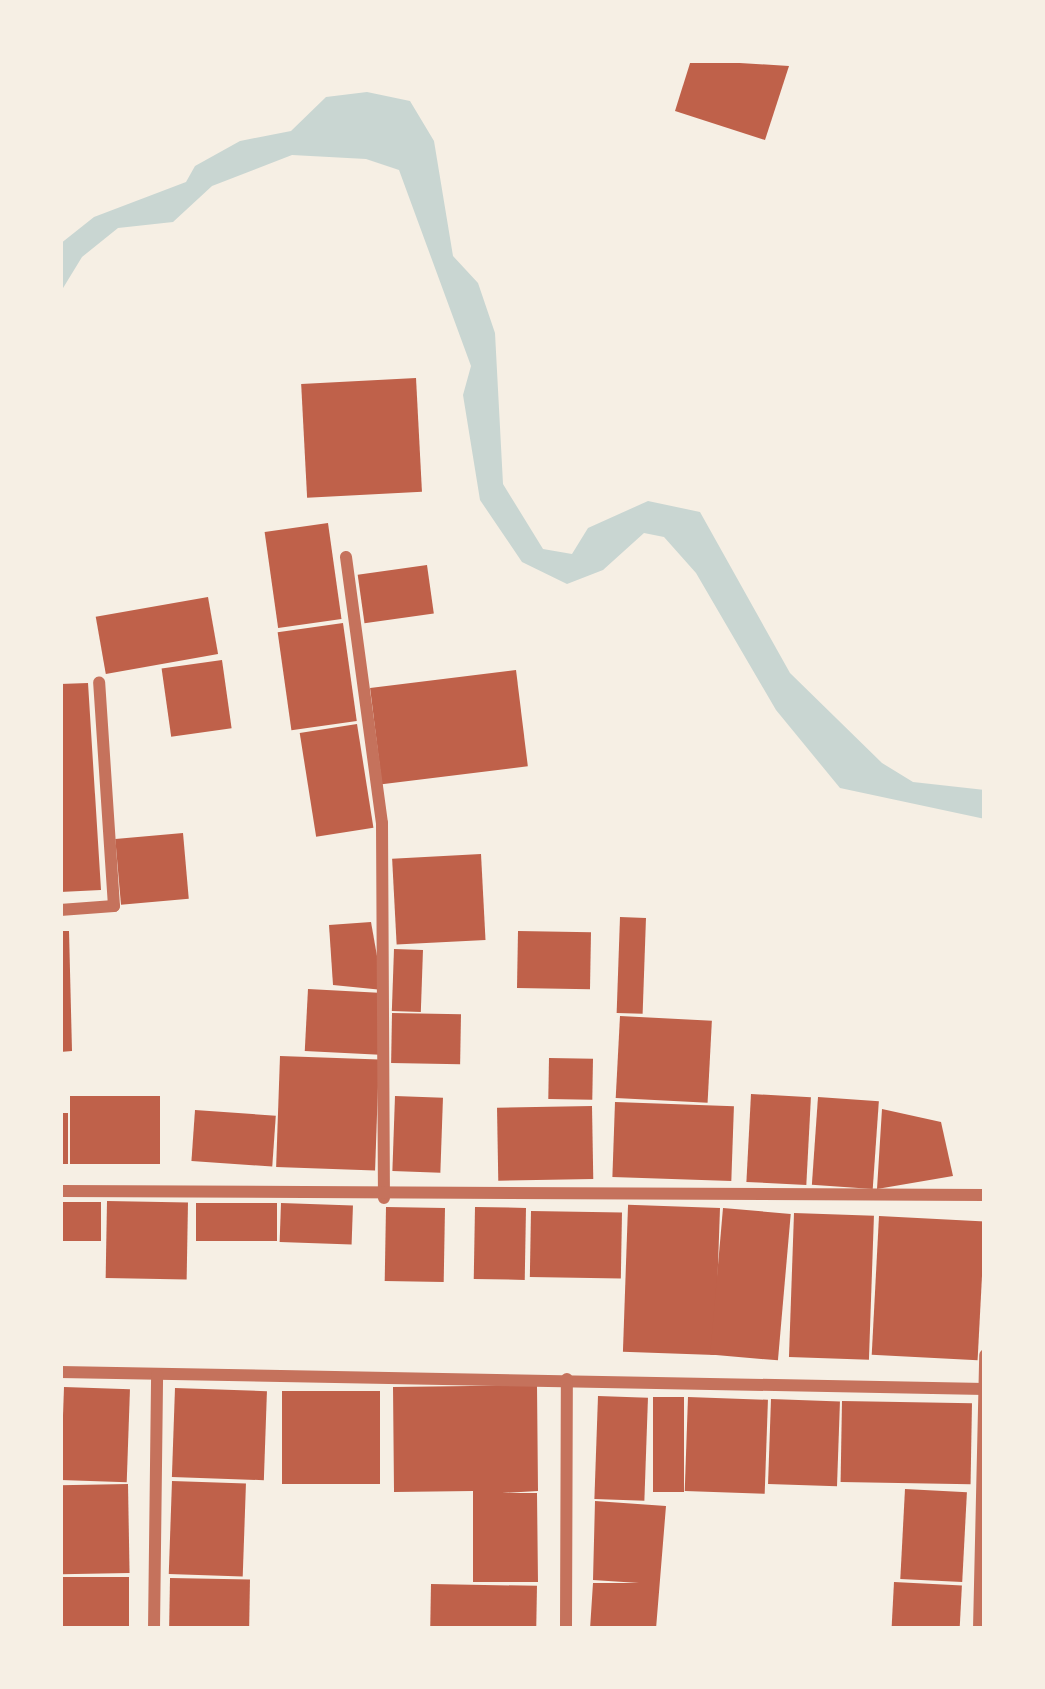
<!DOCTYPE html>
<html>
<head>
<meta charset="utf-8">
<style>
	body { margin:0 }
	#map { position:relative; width:1045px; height:1689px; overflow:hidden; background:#f6efe4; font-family:Arial,sans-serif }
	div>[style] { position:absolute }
	.water>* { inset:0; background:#c9d6d2 }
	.building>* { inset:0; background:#bf614a; transform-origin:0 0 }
	.minor>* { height:12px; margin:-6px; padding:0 6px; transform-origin:6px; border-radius:6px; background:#c5725c }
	span { translate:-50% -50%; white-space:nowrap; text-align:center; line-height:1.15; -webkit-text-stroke:9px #f6efe4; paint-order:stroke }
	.frame { position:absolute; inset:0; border:63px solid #f6efe4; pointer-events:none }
</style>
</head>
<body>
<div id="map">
	<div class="water">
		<div style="clip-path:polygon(367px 92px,410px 101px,434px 141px,453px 256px,478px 283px,495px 333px,503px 484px,543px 549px,572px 554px,588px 528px,648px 501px,700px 512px,790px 673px,882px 763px,913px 782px,985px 790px,985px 819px,840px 788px,776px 710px,696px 573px,664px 537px,644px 533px,603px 570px,567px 584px,522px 562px,480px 500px,463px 395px,471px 366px,399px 170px,366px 159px,292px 155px,212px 186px,173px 222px,118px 228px,82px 257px,60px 293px,60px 244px,94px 217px,186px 182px,195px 166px,240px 141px,291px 131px,326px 97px)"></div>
	</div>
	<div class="building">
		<div style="clip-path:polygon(691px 60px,789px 66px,765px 140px,675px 111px)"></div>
		<div style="left:416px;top:378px;width:114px;height:115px;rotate:87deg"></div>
		<div style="left:328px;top:523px;width:97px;height:64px;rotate:82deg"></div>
		<div style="left:427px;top:565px;width:49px;height:70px;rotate:82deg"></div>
		<div style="left:208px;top:597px;width:58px;height:114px;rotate:80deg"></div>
		<div style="left:343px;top:623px;width:99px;height:66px;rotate:82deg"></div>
		<div style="left:222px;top:660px;width:69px;height:61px;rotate:82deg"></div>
		<div style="left:516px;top:670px;width:97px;height:147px;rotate:83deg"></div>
		<div style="clip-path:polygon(88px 683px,101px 890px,60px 892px,60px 684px)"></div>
		<div style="left:357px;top:724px;width:105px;height:58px;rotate:81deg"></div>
		<div style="left:183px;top:833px;width:66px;height:68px;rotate:85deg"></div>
		<div style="left:481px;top:854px;width:86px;height:89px;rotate:87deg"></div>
		<div style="left:620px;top:917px;width:26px;height:96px;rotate:2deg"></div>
		<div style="clip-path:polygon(371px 922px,383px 990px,333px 985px,329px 925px)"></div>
		<div style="clip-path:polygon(60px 931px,69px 931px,72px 1051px,60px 1052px)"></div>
		<div style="left:518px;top:931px;width:73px;height:57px;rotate:1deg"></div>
		<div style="left:394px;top:949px;width:29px;height:62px;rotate:2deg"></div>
		<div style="left:308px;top:989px;width:75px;height:62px;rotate:3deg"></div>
		<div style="left:392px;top:1013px;width:69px;height:50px;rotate:1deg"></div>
		<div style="left:620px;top:1016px;width:92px;height:82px;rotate:3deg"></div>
		<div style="left:280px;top:1056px;width:99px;height:111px;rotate:2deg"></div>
		<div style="left:549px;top:1058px;width:44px;height:41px;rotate:1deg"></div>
		<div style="left:751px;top:1094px;width:60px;height:88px;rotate:3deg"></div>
		<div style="left:70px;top:1096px;width:90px;height:68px"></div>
		<div style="left:395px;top:1096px;width:48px;height:75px;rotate:2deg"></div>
		<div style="left:818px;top:1097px;width:61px;height:88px;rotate:4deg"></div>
		<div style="left:615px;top:1102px;width:119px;height:75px;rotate:2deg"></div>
		<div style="left:592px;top:1106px;width:73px;height:95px;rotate:89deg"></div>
		<div style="clip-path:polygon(882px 1109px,941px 1122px,953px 1176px,877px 1189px)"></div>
		<div style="left:195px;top:1110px;width:81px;height:51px;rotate:4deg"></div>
		<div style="left:60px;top:1113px;width:8px;height:51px"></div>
		<div style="left:107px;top:1201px;width:81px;height:77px;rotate:1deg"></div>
		<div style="left:60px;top:1202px;width:41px;height:39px"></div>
		<div style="left:196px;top:1203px;width:81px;height:38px"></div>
		<div style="left:281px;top:1203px;width:72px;height:39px;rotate:2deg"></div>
		<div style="left:386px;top:1207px;width:59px;height:74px;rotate:1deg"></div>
		<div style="left:475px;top:1207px;width:51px;height:72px;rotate:1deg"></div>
		<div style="left:720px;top:1208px;width:147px;height:92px;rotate:92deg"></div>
		<div style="left:723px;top:1208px;width:68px;height:147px;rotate:5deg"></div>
		<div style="left:531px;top:1211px;width:91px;height:66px;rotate:1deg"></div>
		<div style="left:794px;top:1213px;width:80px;height:144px;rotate:2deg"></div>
		<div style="left:879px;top:1216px;width:106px;height:139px;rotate:3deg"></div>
		<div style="clip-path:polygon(537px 1385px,538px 1491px,502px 1493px,537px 1493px,538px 1582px,473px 1582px,473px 1491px,394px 1492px,393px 1387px)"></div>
		<div style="left:64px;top:1387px;width:66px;height:93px;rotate:2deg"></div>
		<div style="left:175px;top:1388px;width:92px;height:89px;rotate:2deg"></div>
		<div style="left:282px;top:1391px;width:98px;height:93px"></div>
		<div style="left:598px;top:1396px;width:50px;height:103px;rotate:2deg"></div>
		<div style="left:653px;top:1397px;width:31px;height:95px"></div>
		<div style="left:688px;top:1397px;width:80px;height:94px;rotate:2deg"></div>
		<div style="left:771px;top:1399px;width:69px;height:85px;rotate:2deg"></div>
		<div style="left:842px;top:1401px;width:130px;height:81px;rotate:1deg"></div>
		<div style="left:172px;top:1481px;width:74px;height:93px;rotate:2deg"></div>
		<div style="left:128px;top:1484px;width:89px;height:68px;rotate:89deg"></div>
		<div style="left:905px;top:1489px;width:62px;height:90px;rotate:3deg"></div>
		<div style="clip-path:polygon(595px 1501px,666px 1506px,656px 1629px,590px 1629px,593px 1583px,639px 1583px,593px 1580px)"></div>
		<div style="left:60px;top:1577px;width:69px;height:52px"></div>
		<div style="left:170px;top:1578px;width:80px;height:51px;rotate:1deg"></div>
		<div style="left:894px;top:1582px;width:68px;height:47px;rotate:3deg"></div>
		<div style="left:431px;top:1584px;width:106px;height:45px;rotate:1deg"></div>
	</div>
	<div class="minor">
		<div style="left:346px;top:557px;width:268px;rotate:82.3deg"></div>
		<div style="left:382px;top:823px;width:375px;rotate:89.7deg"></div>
		<div style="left:60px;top:910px;width:54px;rotate:-4.2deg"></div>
		<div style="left:114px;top:906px;width:224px;rotate:-93.8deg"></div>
		<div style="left:60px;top:1191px;width:925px;rotate:0.25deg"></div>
		<div style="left:60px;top:1372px;width:925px;rotate:1.05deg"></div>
		<div style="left:154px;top:1629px;width:254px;rotate:-89.3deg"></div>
		<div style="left:566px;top:1629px;width:250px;rotate:-89.8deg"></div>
		<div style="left:979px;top:1629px;width:274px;rotate:-88.7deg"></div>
	</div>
	<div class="frame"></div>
</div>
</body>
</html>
